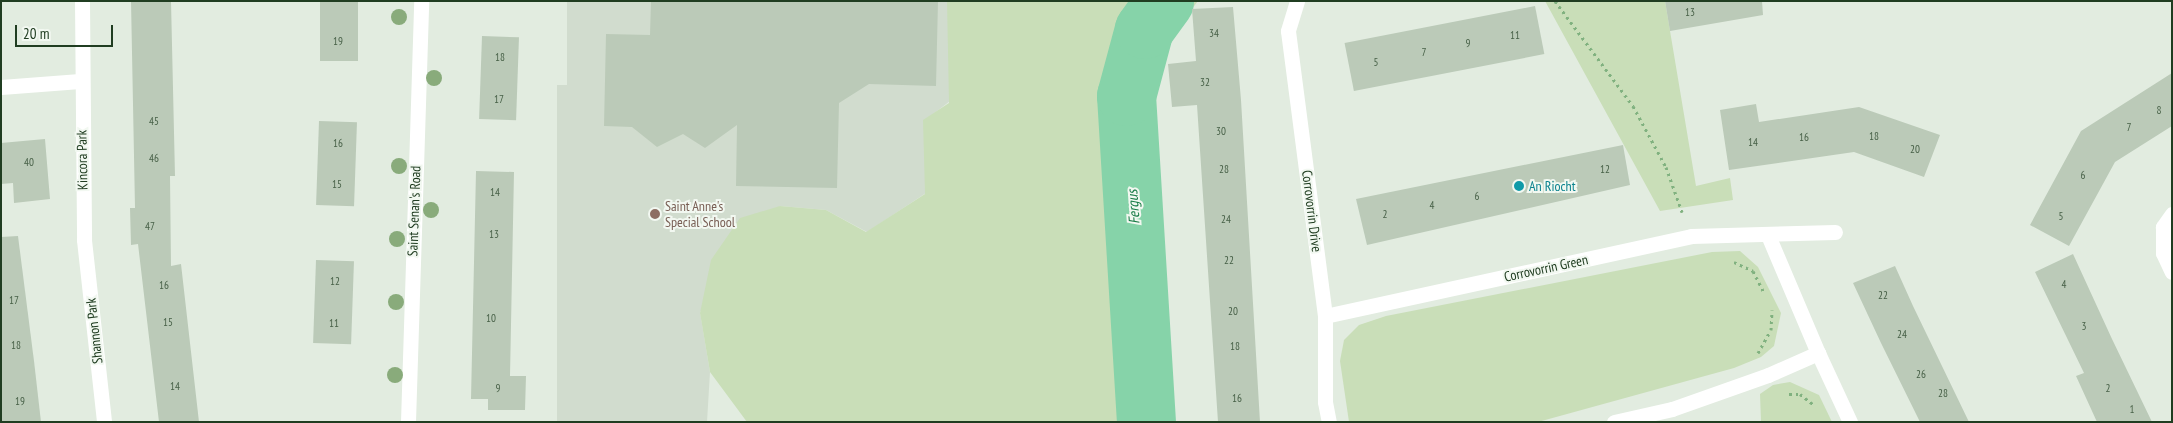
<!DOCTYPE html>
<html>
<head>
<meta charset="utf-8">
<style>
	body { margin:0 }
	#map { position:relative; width:2173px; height:423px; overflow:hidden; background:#e2ece0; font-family:"PT Sans Narrow",sans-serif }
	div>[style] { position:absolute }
	.built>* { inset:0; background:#d1dcce }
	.green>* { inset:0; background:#c9deb8 }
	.river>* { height:59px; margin:-29.5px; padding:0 29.5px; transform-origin:29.5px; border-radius:29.5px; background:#86d3a9 }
	.building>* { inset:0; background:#bbcab8; transform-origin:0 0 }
	.path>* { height:3px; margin-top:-1.5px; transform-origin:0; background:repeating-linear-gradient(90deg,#80b17f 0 2.5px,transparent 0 6.5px) }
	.minor>* { height:15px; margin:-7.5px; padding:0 7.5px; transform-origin:7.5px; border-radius:7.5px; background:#fff }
	.trees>* { width:16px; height:16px; margin:-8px; border-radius:50%; background:#89ab7b }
	.dots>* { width:14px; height:14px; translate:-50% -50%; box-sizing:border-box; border:2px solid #f2f8f1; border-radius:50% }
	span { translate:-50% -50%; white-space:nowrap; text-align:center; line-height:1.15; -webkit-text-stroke:4px #f2f8f1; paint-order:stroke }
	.number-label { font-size:11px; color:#476047 }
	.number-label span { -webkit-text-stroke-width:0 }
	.street-label { font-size:14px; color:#203d21 }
	.culture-label { font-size:14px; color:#0d838f }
	.left { translate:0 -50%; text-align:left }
	.education-label { font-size:14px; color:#785e54 }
	.water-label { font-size:15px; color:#187b46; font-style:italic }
	.frame { position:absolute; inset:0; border:2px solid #203d21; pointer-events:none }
	.scale { position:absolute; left:15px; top:25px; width:98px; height:22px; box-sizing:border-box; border:2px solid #203d21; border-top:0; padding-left:6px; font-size:15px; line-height:18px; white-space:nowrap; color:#203d21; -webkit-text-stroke:4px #f2f8f1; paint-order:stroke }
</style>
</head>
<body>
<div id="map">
	<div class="built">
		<div style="clip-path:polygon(567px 1px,948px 1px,950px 101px,924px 121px,926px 193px,867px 232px,826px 210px,780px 206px,700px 312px,710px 372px,707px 422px,557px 422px,557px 85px,567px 85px)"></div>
	</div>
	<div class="green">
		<div style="clip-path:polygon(947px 1px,1198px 1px,1144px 71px,1163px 422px,747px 422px,710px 372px,700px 313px,711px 260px,740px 218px,780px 206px,826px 210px,866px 232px,925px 194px,923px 120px,949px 103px)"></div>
		<div style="clip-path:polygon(1545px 1px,1665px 1px,1696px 186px,1730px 178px,1733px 200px,1660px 211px)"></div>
		<div style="clip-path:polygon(1740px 251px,1758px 267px,1781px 313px,1774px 346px,1761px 357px,1734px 368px,1538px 422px,1349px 422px,1340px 361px,1344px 340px,1359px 325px,1386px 316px,1712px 252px)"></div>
		<div style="clip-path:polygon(1790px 382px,1819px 395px,1832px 422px,1761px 422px,1760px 394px,1773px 385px)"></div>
	</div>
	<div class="river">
		<div style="left:1146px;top:422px;width:327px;rotate:-93.5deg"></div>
		<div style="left:1126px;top:96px;width:69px;rotate:-75deg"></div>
		<div style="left:1144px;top:29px;width:34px;rotate:-54deg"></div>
	</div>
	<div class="building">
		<div style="clip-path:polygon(131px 1px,171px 1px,175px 176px,170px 176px,171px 266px,181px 264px,199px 422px,159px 422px,138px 244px,131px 245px,130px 208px,135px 208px)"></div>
		<div style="left:320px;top:1px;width:38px;height:60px"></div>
		<div style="clip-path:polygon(651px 1px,938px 1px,936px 86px,869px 84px,839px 103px,837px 188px,736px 186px,737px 125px,705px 148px,683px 134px,657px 147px,632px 127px,604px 126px,606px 34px,650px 35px)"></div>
		<div style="clip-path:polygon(1665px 1px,1762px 1px,1763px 15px,1670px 31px)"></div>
		<div style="left:1535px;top:6px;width:49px;height:194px;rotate:79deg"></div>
		<div style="clip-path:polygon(1233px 7px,1241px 100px,1260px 422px,1218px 422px,1197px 105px,1172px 107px,1168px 64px,1196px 61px,1192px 9px)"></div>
		<div style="left:482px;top:36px;width:37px;height:83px;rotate:2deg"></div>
		<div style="clip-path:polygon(2172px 73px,2172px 126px,2115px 162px,2069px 246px,2030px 225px,2081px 131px)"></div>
		<div style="clip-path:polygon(1756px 104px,1759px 122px,1859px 107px,1940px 135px,1924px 177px,1854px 152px,1729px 170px,1720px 110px)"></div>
		<div style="left:319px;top:121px;width:38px;height:84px;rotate:2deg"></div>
		<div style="clip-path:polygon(45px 139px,50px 199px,14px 203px,13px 183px,1px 184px,1px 143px)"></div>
		<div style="clip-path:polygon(1623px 145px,1630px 185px,1367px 245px,1356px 199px)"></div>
		<div style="clip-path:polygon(476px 171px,514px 172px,510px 376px,526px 376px,525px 410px,488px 410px,488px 399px,471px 399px)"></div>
		<div style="clip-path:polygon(18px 236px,34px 361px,41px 422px,1px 422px,1px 237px)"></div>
		<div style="clip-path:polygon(2073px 254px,2112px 339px,2152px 422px,2097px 422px,2076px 376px,2084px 373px,2035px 272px)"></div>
		<div style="left:316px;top:260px;width:38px;height:83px;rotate:2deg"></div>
		<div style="clip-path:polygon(1895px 266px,1913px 306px,1969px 422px,1920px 422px,1881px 343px,1853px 283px)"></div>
	</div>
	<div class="path">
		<div style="left:1555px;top:1px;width:131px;rotate:53.4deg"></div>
		<div style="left:1633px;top:106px;width:69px;rotate:61.6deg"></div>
		<div style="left:1666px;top:167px;width:48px;rotate:70.4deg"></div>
		<div style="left:1734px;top:262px;width:21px;rotate:25deg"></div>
		<div style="left:1753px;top:271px;width:25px;rotate:63deg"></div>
		<div style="left:1758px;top:353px;width:26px;rotate:-61deg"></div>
		<div style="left:1771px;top:330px;width:20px;rotate:-87deg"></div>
		<div style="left:1789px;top:394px;width:11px"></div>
		<div style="left:1800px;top:394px;width:18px;rotate:38deg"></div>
	</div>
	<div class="minor">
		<div style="left:82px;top:1px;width:239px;rotate:89.5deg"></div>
		<div style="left:84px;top:240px;width:183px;rotate:83.7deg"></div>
		<div style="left:1297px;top:1px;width:31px;rotate:107deg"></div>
		<div style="left:1288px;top:31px;width:287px;rotate:82.6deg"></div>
		<div style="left:1325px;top:316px;width:86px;rotate:90deg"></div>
		<div style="left:1325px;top:402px;width:20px;rotate:79deg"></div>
		<div style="left:1px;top:87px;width:79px;rotate:-4.3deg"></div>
		<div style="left:2172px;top:214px;width:16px;rotate:125deg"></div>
		<div style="left:2163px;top:227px;width:26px;rotate:90deg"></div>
		<div style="left:2163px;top:253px;width:21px;rotate:65deg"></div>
		<div style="left:1325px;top:316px;width:375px;rotate:-12.3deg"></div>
		<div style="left:1691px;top:236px;width:144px;rotate:-1.6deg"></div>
		<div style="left:1818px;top:353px;width:76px;rotate:65.1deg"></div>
		<div style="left:408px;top:422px;width:421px;rotate:-88.2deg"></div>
		<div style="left:1614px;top:422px;width:59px;rotate:-12.6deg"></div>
		<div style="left:1672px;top:409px;width:102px;rotate:-19.5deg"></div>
		<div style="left:1768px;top:375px;width:55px;rotate:-23.7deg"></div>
		<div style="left:1818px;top:353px;width:128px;rotate:-113deg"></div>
	</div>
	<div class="trees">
		<div style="left:399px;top:17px"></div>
		<div style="left:434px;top:78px"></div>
		<div style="left:399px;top:166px"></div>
		<div style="left:431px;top:210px"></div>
		<div style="left:397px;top:239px"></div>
		<div style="left:396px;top:302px"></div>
		<div style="left:395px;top:375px"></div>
	</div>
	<div class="dots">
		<div style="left:1519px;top:186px;background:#0f9aa8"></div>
		<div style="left:655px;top:214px;background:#8d6e63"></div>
	</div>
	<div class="number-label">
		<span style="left:1690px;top:12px">13</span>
		<span style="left:1214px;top:33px">34</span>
		<span style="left:1515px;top:35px">11</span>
		<span style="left:338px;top:41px">19</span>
		<span style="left:1468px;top:43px">9</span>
		<span style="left:1424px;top:52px">7</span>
		<span style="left:500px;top:57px">18</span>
		<span style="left:1376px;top:62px">5</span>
		<span style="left:1205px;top:82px">32</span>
		<span style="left:499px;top:99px">17</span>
		<span style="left:2159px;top:110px">8</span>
		<span style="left:154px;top:121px">45</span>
		<span style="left:2129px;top:127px">7</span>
		<span style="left:1221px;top:131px">30</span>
		<span style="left:1874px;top:136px">18</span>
		<span style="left:1804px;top:137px">16</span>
		<span style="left:1753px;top:142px">14</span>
		<span style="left:338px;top:143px">16</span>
		<span style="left:1915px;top:149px">20</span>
		<span style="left:154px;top:158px">46</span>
		<span style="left:29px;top:162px">40</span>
		<span style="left:1224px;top:169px">28</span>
		<span style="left:1605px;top:169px">12</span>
		<span style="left:2083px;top:175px">6</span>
		<span style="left:337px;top:184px">15</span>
		<span style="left:495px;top:192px">14</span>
		<span style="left:1477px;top:196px">6</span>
		<span style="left:1432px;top:205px">4</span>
		<span style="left:1385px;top:214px">2</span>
		<span style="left:2061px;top:216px">5</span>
		<span style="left:1226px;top:219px">24</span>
		<span style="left:150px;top:226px">47</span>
		<span style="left:494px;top:234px">13</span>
		<span style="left:1229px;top:260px">22</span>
		<span style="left:335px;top:281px">12</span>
		<span style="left:2064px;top:284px">4</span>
		<span style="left:164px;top:285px">16</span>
		<span style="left:1883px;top:295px">22</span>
		<span style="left:14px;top:300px">17</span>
		<span style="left:1233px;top:311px">20</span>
		<span style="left:491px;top:318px">10</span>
		<span style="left:168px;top:322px">15</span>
		<span style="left:334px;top:323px">11</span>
		<span style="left:2084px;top:326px">3</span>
		<span style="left:1902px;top:334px">24</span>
		<span style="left:16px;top:345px">18</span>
		<span style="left:1235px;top:346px">18</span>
		<span style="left:1921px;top:374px">26</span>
		<span style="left:175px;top:386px">14</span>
		<span style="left:498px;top:388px">9</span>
		<span style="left:2108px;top:388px">2</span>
		<span style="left:1943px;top:393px">28</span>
		<span style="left:1237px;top:398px">16</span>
		<span style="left:20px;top:401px">19</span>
		<span style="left:2132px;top:409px">1</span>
	</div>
	<div class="street-label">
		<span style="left:82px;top:160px;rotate:-91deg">Kincora Park</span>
		<span style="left:414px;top:211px;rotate:-88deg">Saint Senan's Road</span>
		<span style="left:1312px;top:211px;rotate:83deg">Corrovorrin Drive</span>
		<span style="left:1546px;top:268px;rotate:-12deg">Corrovorrin Green</span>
		<span style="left:94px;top:331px;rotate:-96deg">Shannon Park</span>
	</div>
	<div class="culture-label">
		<span class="left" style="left:1529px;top:186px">An Riocht</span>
	</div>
	<div class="education-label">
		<span class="left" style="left:665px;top:214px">Saint Anne's<br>Special School</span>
	</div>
	<div class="water-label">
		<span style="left:1133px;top:207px;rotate:-94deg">Fergus</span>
	</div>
	<div class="frame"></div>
	<div class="scale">20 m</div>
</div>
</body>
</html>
